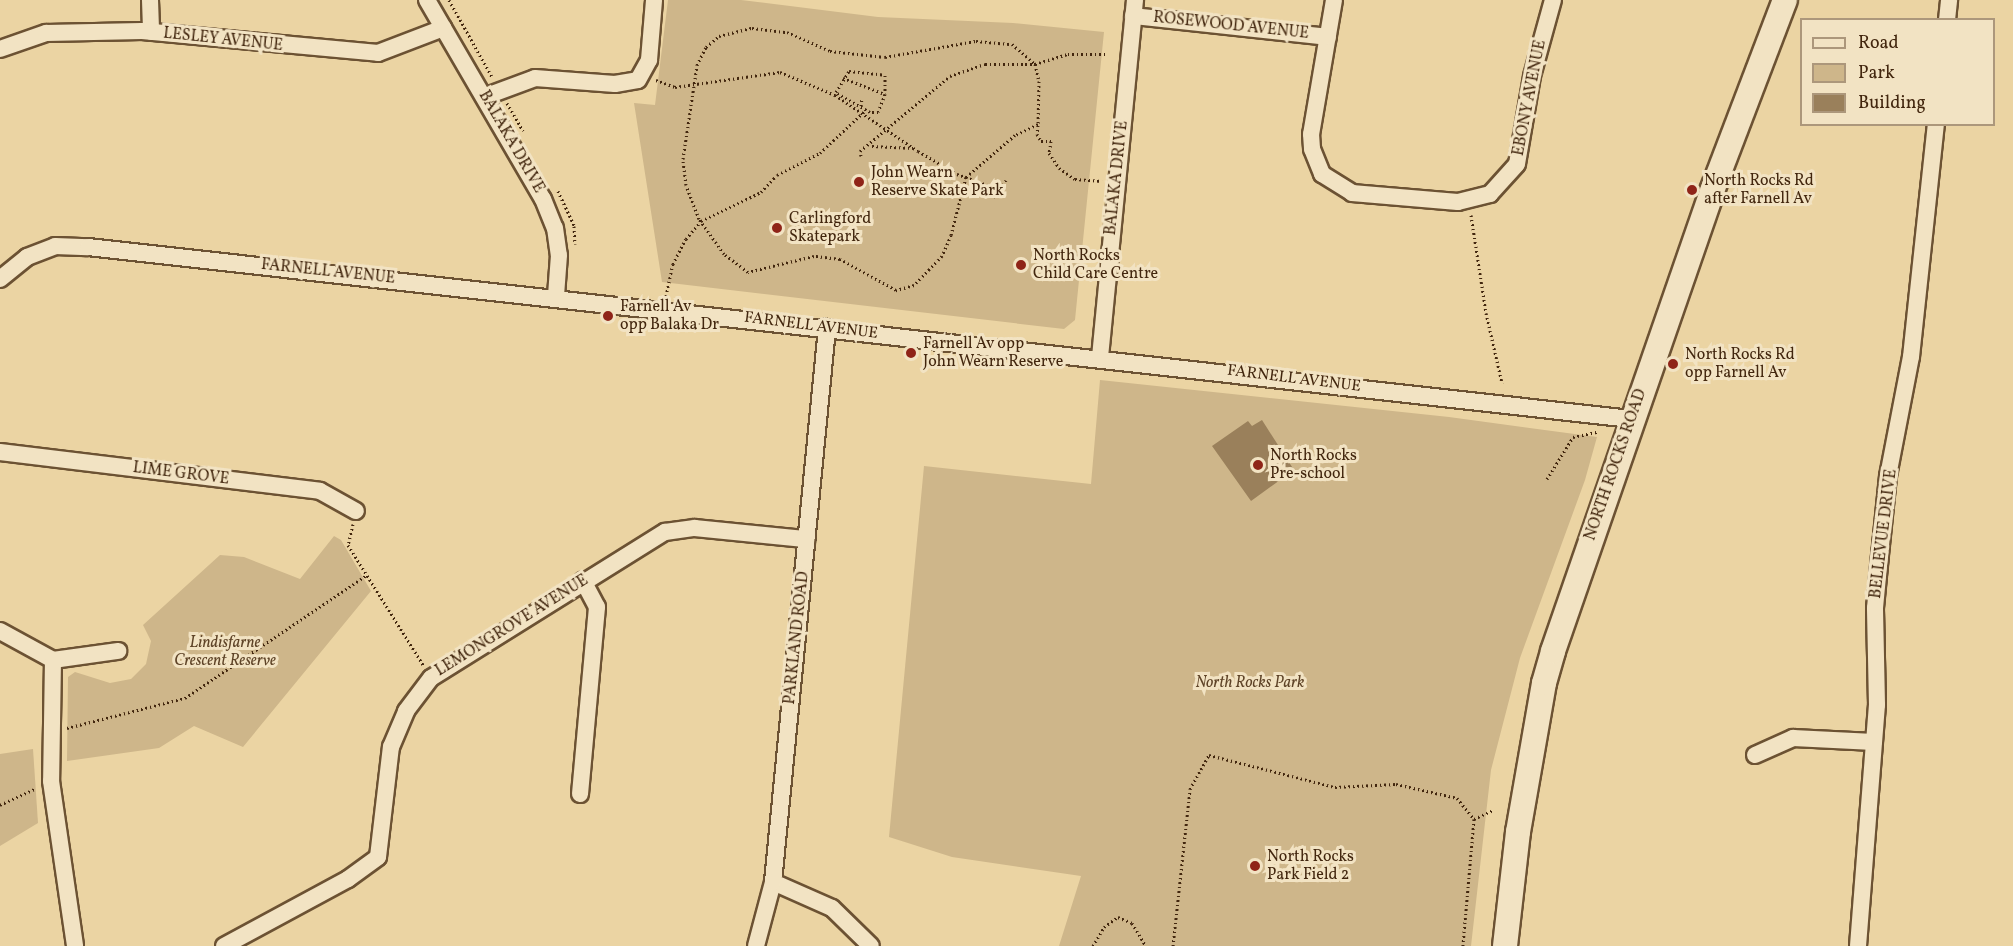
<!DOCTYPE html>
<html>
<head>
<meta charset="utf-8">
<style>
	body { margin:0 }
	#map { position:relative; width:2013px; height:946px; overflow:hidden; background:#ebd4a3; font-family:Vollkorn,serif }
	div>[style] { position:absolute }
	.green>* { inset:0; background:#ceb68a }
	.building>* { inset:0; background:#9a805b }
	.path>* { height:3px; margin-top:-1.5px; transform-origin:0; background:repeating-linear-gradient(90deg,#42260e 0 1.5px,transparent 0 4.5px) }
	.roads { filter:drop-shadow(2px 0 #6c5233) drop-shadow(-2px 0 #6c5233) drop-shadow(0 2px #6c5233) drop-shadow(0 -2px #6c5233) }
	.minor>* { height:16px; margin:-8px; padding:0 8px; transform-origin:8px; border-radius:8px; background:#f2e3c3 }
	.secondary>* { height:24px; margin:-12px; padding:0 12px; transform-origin:12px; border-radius:12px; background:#f2e3c3 }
	.dots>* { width:16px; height:16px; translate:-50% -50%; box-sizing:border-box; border:3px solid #f2e3c3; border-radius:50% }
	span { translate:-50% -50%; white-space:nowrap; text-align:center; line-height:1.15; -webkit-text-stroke:6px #f2e3c3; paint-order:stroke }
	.street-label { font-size:16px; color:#42260e }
	.poi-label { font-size:16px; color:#42260e }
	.left { translate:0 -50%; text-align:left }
	.park-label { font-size:16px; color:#5e4327; font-style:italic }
	.legend { position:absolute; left:1800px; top:18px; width:195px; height:108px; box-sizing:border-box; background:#f2e3c3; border:2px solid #ac977b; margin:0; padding:8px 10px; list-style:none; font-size:18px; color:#42260e }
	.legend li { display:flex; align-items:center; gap:12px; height:30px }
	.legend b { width:30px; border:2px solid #ac977b }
</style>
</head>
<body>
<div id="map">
	<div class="green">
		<div style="clip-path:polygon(668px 0,741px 0,878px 17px,1013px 23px,1104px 32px,1075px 320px,1064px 329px,662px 282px,634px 103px,655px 105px)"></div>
		<div style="clip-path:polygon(1100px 380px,1449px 417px,1597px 437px,1585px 480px,1520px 658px,1491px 770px,1471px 946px,1059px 946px,1081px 876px,952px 857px,889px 837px,924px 466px,1091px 484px)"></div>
		<div style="clip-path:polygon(334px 536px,341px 540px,371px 591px,243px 747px,194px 726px,159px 748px,67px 761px,68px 677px,75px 672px,110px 683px,131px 679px,146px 664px,151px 641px,143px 625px,220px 555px,244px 557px,300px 579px)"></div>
		<div style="clip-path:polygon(33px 749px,38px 823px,0 846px,0 754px)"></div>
	</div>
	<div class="building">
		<div style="clip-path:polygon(1262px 420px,1294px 470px,1251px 501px,1212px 446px,1248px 421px,1252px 426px)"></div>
	</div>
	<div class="path">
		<div style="left:449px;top:0;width:88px;rotate:60.8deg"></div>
		<div style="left:752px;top:28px;width:35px;rotate:7deg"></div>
		<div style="left:787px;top:32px;width:47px;rotate:23.8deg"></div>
		<div style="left:830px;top:51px;width:55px;rotate:6.2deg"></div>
		<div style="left:885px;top:57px;width:92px;rotate:-10deg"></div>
		<div style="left:976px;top:41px;width:36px;rotate:5deg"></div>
		<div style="left:1012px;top:44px;width:30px;rotate:41deg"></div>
		<div style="left:1035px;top:64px;width:17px;rotate:77deg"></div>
		<div style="left:1039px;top:81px;width:43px;rotate:91.3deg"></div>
		<div style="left:1038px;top:124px;width:25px;rotate:154deg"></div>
		<div style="left:1015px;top:135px;width:65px;rotate:139.4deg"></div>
		<div style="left:966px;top:177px;width:60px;rotate:104.5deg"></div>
		<div style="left:951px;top:235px;width:23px;rotate:113deg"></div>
		<div style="left:942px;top:256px;width:40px;rotate:134deg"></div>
		<div style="left:914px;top:285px;width:19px;rotate:164deg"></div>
		<div style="left:896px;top:290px;width:64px;rotate:-151deg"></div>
		<div style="left:840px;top:259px;width:26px;rotate:-173deg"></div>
		<div style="left:814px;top:256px;width:68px;rotate:166.4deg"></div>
		<div style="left:748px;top:272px;width:30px;rotate:-143deg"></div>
		<div style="left:724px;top:254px;width:43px;rotate:-125.5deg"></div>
		<div style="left:699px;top:219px;width:36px;rotate:-111deg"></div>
		<div style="left:686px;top:185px;width:26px;rotate:-97deg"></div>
		<div style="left:683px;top:159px;width:95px;rotate:-81.5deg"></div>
		<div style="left:697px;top:65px;width:20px;rotate:-63deg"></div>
		<div style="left:706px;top:47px;width:17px;rotate:-40deg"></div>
		<div style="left:719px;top:36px;width:34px;rotate:-14deg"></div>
		<div style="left:849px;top:71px;width:36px;rotate:6deg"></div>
		<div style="left:885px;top:75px;width:19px;rotate:90deg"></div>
		<div style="left:885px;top:94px;width:19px;rotate:111deg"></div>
		<div style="left:878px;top:112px;width:8px;rotate:180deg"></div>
		<div style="left:870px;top:112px;width:39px;rotate:-150deg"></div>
		<div style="left:836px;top:92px;width:25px;rotate:-58deg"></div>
		<div style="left:843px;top:78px;width:45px;rotate:20.9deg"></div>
		<div style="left:656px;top:80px;width:20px;rotate:20deg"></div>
		<div style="left:675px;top:87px;width:106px;rotate:-8.1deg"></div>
		<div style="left:780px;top:72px;width:60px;rotate:22.7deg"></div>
		<div style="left:835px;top:95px;width:100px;rotate:34deg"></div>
		<div style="left:918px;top:151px;width:45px;rotate:30.5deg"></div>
		<div style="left:957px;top:174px;width:32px;rotate:20deg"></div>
		<div style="left:987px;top:185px;width:13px;rotate:58deg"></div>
		<div style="left:994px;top:196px;width:3px;rotate:18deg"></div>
		<div style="left:997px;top:197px;width:19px;rotate:-62deg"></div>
		<div style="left:507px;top:103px;width:32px;rotate:60deg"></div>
		<div style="left:861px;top:106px;width:8px;rotate:-83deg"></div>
		<div style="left:1038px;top:125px;width:9px;rotate:96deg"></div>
		<div style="left:1037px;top:134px;width:8px;rotate:60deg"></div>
		<div style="left:1041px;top:141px;width:10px"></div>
		<div style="left:1051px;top:141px;width:12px;rotate:99deg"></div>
		<div style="left:1049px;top:153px;width:18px;rotate:56deg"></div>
		<div style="left:1059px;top:168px;width:19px;rotate:35deg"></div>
		<div style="left:1075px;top:179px;width:27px;rotate:4deg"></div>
		<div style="left:872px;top:146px;width:41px;rotate:2.8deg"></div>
		<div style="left:861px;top:156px;width:5px;rotate:-101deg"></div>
		<div style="left:860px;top:151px;width:117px;rotate:-39.8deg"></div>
		<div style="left:950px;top:76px;width:37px;rotate:-19deg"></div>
		<div style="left:985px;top:64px;width:50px"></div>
		<div style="left:1035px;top:64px;width:34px;rotate:-17deg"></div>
		<div style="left:1068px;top:54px;width:39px"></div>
		<div style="left:558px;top:191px;width:38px;rotate:65deg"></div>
		<div style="left:574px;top:226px;width:18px;rotate:87deg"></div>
		<div style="left:1471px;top:215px;width:99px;rotate:81.3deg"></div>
		<div style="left:1486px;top:313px;width:72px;rotate:77.1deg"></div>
		<div style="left:666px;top:296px;width:33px;rotate:-78deg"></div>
		<div style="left:673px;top:264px;width:28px;rotate:-63deg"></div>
		<div style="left:686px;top:239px;width:23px;rotate:-50deg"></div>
		<div style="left:701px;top:221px;width:67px;rotate:-25.8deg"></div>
		<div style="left:761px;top:192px;width:23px;rotate:-47deg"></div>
		<div style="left:777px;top:175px;width:48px;rotate:-27.1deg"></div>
		<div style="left:820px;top:153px;width:63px;rotate:-43.1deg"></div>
		<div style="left:1547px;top:479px;width:49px;rotate:-58.2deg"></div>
		<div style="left:1573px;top:437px;width:25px;rotate:-12deg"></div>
		<div style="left:353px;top:524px;width:22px;rotate:103deg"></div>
		<div style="left:348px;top:545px;width:143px;rotate:57.9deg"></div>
		<div style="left:67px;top:728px;width:122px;rotate:-14.3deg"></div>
		<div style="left:185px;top:698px;width:220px;rotate:-34.1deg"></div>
		<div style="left:0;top:805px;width:40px;rotate:-25deg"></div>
		<div style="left:1474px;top:819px;width:21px;rotate:-25deg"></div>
		<div style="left:1093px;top:946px;width:22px;rotate:-60deg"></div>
		<div style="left:1104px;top:927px;width:17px;rotate:-36deg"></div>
		<div style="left:1118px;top:917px;width:15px;rotate:23deg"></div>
		<div style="left:1132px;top:923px;width:27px;rotate:59deg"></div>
		<div style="left:1173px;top:946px;width:158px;rotate:-83.8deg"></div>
		<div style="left:1190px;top:789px;width:39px;rotate:-61deg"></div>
		<div style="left:1209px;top:755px;width:130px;rotate:14.3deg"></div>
		<div style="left:1335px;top:787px;width:61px;rotate:-2.8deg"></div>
		<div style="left:1396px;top:784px;width:63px;rotate:12.9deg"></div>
		<div style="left:1457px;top:798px;width:27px;rotate:51deg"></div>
		<div style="left:1474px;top:819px;width:127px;rotate:95deg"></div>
	</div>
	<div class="roads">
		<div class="minor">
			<div style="left:150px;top:0;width:32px;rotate:88deg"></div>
			<div style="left:427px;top:0;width:230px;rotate:59.8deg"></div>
			<div style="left:543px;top:199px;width:31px;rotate:68deg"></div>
			<div style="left:555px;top:228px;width:27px;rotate:82deg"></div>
			<div style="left:559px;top:255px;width:41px;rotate:94.2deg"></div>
			<div style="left:1334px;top:0;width:136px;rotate:99.7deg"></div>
			<div style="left:1311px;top:134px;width:15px;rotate:86deg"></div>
			<div style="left:1312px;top:149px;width:27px;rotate:68deg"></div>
			<div style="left:1322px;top:174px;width:36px;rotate:32deg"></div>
			<div style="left:1352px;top:193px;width:106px;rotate:4.9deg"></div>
			<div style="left:1458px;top:202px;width:33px;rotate:-14deg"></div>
			<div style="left:1490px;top:194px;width:40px;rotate:-48deg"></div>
			<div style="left:1517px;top:164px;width:89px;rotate:-80.3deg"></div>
			<div style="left:1532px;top:76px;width:79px;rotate:-74.6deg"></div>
			<div style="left:1133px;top:16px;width:196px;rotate:6.1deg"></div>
			<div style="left:1947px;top:20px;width:20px;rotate:-84deg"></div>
			<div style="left:0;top:49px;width:49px;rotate:-19.2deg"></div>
			<div style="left:46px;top:33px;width:96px;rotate:-1.2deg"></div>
			<div style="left:142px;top:31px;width:237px;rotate:5.3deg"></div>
			<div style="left:378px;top:53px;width:70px;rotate:-21deg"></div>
			<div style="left:484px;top:97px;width:54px;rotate:-20.4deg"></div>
			<div style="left:535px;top:78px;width:80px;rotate:4.3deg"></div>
			<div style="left:615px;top:84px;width:23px;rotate:-10deg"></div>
			<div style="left:638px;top:80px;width:23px;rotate:-61deg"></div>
			<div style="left:649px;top:60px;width:60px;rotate:-85.2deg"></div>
			<div style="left:0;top:279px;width:35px;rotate:-39deg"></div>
			<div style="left:27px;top:257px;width:30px;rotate:-21deg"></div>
			<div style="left:55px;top:246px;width:33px;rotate:2deg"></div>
			<div style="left:88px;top:247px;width:1553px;rotate:6.36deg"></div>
			<div style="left:1100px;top:357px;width:359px;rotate:-84.4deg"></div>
			<div style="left:0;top:452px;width:322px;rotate:6.9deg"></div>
			<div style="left:320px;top:491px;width:41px;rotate:29.1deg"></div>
			<div style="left:0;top:631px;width:60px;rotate:28.7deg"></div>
			<div style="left:53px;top:660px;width:66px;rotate:-7.9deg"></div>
			<div style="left:53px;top:660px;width:121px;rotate:90.9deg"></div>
			<div style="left:51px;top:781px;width:167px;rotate:81.7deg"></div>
			<div style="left:1755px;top:755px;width:42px;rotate:-24.1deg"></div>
			<div style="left:1793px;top:738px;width:81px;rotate:2.8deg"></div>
			<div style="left:580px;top:794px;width:188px;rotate:-84.8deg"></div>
			<div style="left:597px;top:607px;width:30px;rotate:-118deg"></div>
			<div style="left:773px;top:882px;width:64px;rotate:23.8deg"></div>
			<div style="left:832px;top:908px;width:54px;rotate:44.3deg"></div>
			<div style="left:224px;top:946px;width:141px;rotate:-28.4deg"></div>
			<div style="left:348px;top:879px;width:37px;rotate:-36deg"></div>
			<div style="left:378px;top:857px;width:111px;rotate:-83.3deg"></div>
			<div style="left:391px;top:747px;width:39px;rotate:-67deg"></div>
			<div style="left:406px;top:711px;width:41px;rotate:-52.9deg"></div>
			<div style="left:431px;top:678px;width:276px;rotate:-32deg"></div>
			<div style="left:665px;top:532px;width:30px;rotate:-8deg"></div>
			<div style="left:695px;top:528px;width:112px;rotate:5.7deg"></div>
			<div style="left:756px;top:946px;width:66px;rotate:-75.1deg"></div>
			<div style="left:773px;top:882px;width:557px;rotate:-84.43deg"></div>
			<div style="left:1858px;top:946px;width:242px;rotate:-85.5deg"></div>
			<div style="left:1877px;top:705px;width:97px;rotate:-91.2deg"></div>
			<div style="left:1875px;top:608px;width:53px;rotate:-84.6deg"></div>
			<div style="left:1880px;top:555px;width:79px;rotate:-84.2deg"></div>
			<div style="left:1888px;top:476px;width:121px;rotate:-79.1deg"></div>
			<div style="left:1911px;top:357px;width:234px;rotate:-83.9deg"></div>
		</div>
		<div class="secondary">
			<div style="left:1505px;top:946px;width:115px;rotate:-83.5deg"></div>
			<div style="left:1518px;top:832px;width:151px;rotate:-80.1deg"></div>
			<div style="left:1544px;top:683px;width:33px;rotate:-74deg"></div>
			<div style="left:1553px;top:651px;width:487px;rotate:-70.9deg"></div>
			<div style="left:1712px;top:191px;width:204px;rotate:-69.1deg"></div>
		</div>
	</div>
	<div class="dots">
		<div style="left:859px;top:182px;background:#8f2418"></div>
		<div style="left:1692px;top:190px;background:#8f2418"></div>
		<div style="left:777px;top:228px;background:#8f2418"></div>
		<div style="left:1021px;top:265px;background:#8f2418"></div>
		<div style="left:608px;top:316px;background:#8f2418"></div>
		<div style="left:911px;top:353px;background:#8f2418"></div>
		<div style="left:1673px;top:364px;background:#8f2418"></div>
		<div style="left:1258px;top:465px;background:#8f2418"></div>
		<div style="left:1255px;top:866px;background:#8f2418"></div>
	</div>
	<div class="street-label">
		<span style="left:1231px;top:26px;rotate:6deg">ROSEWOOD AVENUE</span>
		<span style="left:223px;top:40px;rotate:6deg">LESLEY AVENUE</span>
		<span style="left:1530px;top:98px;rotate:-79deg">EBONY AVENUE</span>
		<span style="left:511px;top:142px;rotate:60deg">BALAKA DRIVE</span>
		<span style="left:1117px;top:178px;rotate:-84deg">BALAKA DRIVE</span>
		<span style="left:328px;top:272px;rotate:6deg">FARNELL AVENUE</span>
		<span style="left:811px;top:326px;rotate:7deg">FARNELL AVENUE</span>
		<span style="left:1294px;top:379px;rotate:7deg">FARNELL AVENUE</span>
		<span style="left:1616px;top:465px;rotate:-71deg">NORTH ROCKS ROAD</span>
		<span style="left:181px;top:474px;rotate:7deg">LIME GROVE</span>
		<span style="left:1884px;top:534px;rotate:-83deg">BELLEVUE DRIVE</span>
		<span style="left:512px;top:626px;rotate:-32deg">LEMONGROVE AVENUE</span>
		<span style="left:797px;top:638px;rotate:-84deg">PARKLAND ROAD</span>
	</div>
	<div class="poi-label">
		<span class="left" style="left:871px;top:182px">John Wearn<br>Reserve Skate Park</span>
		<span class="left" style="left:1704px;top:190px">North Rocks Rd<br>after Farnell Av</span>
		<span class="left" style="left:789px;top:228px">Carlingford<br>Skatepark</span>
		<span class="left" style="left:1033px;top:265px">North Rocks<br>Child Care Centre</span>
		<span class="left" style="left:620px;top:316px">Farnell Av<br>opp Balaka Dr</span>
		<span class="left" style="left:923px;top:353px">Farnell Av opp<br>John Wearn Reserve</span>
		<span class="left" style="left:1685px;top:364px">North Rocks Rd<br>opp Farnell Av</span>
		<span class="left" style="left:1270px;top:465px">North Rocks<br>Pre-school</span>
		<span class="left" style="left:1267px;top:866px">North Rocks<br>Park Field 2</span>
	</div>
	<div class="park-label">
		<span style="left:225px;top:652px">Lindisfarne<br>Crescent Reserve</span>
		<span style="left:1250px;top:683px">North Rocks Park</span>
	</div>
	<ul class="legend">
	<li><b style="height:8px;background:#f2e3c3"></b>Road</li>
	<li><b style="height:16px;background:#ceb68a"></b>Park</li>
	<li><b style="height:16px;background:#9a805b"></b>Building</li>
	</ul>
</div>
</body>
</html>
